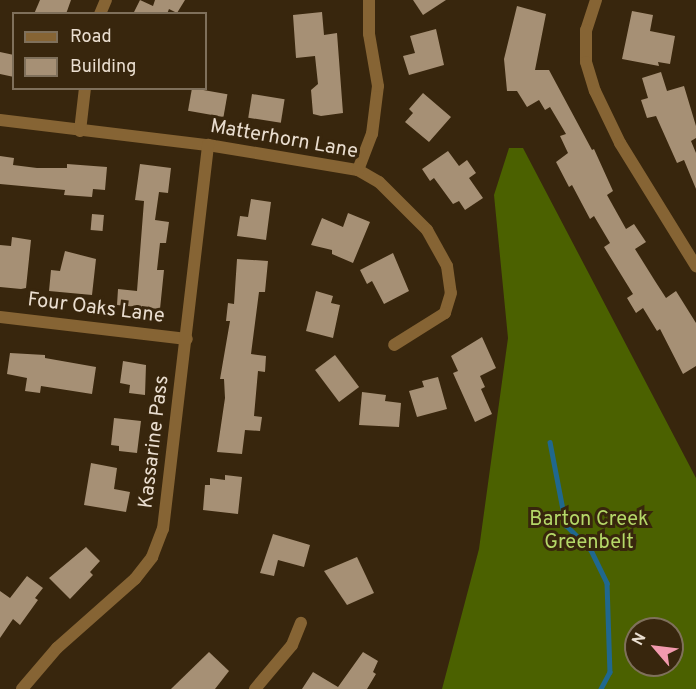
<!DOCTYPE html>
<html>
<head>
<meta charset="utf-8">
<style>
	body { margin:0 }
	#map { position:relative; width:696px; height:689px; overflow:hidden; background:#38260d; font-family:Overpass,sans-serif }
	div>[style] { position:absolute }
	.forest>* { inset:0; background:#4b6100 }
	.stream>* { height:4.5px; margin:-2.25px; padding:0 2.25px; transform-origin:2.25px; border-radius:2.25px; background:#20688e }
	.building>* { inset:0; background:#a69075; transform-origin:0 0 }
	.street>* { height:12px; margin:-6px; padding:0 6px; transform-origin:6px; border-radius:6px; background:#866434 }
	span { translate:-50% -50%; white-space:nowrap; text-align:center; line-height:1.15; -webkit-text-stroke:6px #38260d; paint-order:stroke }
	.street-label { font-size:20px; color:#eaded0 }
	.park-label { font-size:20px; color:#b5d868 }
	.legend { position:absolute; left:12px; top:12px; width:195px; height:78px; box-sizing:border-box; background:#38260d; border:2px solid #7f705b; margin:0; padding:8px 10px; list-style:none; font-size:18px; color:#eaded0 }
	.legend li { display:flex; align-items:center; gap:12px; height:30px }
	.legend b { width:30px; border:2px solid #7f705b }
	.north { position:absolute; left:624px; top:617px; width:60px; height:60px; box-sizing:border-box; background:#38260d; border:2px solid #7f705b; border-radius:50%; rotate:298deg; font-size:16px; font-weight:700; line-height:24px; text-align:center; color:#eaded0 }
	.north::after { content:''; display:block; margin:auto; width:21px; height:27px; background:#f29aae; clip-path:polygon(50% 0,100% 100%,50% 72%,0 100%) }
</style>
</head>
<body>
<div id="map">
	<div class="forest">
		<div style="clip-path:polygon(evenodd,509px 148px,523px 148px,696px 478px,696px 689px,442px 689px,479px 549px,508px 338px,494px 195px,509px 148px,636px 629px,672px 629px,672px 665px,636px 665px,636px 629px)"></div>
	</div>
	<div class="stream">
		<div style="left:550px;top:442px;width:85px;rotate:79.1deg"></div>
		<div style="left:566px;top:525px;width:35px;rotate:45deg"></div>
		<div style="left:591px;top:550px;width:37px;rotate:64deg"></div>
		<div style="left:607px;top:583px;width:89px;rotate:88.1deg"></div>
		<div style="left:610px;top:672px;width:19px;rotate:118deg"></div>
	</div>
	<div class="building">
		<div style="clip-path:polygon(40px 0,71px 0,66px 14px,34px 14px)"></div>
		<div style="clip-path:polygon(140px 0,153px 6px,155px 0,185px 0,177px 13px,169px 9px,167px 14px,133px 14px)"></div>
		<div style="clip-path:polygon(413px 0,446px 0,423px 15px)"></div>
		<div style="clip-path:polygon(517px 6px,546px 14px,535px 70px,549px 70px,592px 150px,594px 149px,613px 191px,607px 195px,626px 229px,634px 224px,646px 242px,635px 249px,655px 281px,666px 298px,676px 291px,696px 323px,696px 366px,683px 374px,660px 329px,657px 331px,643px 308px,636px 313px,627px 298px,633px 294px,604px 247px,610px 243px,594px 216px,590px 219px,572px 185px,569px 187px,556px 162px,568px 153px,560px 136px,566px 134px,550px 107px,545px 110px,539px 100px,527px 107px,517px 91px,507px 91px,504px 59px)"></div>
		<div style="clip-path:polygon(632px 11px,653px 15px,650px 31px,675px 36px,670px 64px,658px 62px,659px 66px,622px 59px)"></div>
		<div style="clip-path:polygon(322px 12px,324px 35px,337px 33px,343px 113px,321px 116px,313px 114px,311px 90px,318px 84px,315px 56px,296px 58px,293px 15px)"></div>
		<div style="clip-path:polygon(436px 29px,444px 65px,409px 75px,403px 56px,415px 53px,410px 36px)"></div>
		<div style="clip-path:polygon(0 52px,14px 55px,14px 77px,0 74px)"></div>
		<div style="clip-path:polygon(661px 72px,667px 91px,684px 86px,696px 126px,696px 138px,691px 141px,696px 153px,696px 189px,684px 160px,677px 163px,656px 116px,647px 118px,641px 100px,648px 98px,642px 78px)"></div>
		<div style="left:192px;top:88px;width:36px;height:23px;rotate:10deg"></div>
		<div style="clip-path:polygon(423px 93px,451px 117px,429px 142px,405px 122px,413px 113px,409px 109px)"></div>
		<div style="left:252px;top:94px;width:33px;height:24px;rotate:9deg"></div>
		<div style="clip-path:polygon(448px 151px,459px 166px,467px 160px,476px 173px,469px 178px,483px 198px,465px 210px,459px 201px,453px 204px,434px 178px,430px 181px,422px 169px)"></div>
		<div style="clip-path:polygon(0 156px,14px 158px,13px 165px,37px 168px,67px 168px,67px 164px,107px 167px,105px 190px,93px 189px,92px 197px,64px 195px,65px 190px,0 184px)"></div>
		<div style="clip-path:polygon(140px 164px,171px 168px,168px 193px,159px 192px,155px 220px,169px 222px,166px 243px,160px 243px,157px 270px,164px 270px,160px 309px,117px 305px,118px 289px,137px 291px,144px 201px,135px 200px)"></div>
		<div style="clip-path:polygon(251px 199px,271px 202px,266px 240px,237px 236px,240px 216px,248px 217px)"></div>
		<div style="clip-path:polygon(348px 213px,370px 222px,353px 263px,332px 254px,332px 250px,311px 245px,322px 218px,343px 227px)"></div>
		<div style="left:92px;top:214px;width:12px;height:16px;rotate:5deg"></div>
		<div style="clip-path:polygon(12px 237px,31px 240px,26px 288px,21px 289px,0 287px,0 245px,11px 246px)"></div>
		<div style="clip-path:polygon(65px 251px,96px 259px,92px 295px,49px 291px,51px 270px,60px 271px)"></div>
		<div style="clip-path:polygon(393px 253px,409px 291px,384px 304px,372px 281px,367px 284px,360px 270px)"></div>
		<div style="clip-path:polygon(237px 259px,268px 261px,265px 292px,259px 292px,251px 354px,266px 356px,265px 372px,258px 371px,254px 416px,262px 417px,260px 431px,245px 430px,242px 454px,217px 452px,225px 398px,224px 379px,220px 379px,230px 321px,226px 321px,228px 303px,234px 304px)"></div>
		<div style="clip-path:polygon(316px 291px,333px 296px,331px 303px,340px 305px,333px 338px,306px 331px)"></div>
		<div style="clip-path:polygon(482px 337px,496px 368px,480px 376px,485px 387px,481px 389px,492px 414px,475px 422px,453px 373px,458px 371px,451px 356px)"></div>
		<div style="clip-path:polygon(10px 353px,45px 355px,45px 358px,96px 367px,92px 394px,41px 386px,40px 393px,25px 391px,27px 378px,7px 374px)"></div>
		<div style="left:335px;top:355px;width:40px;height:25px;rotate:53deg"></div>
		<div style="clip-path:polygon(123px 361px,146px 365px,145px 395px,129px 393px,130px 385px,120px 383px)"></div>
		<div style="clip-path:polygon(438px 377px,447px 409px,417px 417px,409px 391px,424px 387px,422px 381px)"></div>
		<div style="clip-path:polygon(362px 392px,386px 395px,385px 401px,401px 403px,399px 427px,359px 425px)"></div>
		<div style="clip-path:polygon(114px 418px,141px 421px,137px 453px,119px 451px,119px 446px,111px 445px)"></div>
		<div style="clip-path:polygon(91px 463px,117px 468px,114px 489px,130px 492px,126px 512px,84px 505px)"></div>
		<div style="clip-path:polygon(225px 475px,242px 477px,238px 514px,203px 510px,205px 485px,210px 485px,210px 478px,225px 480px)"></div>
		<div style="clip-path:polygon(273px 534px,310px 545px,304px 567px,278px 560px,274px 576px,260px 573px)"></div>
		<div style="clip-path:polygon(86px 547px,100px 561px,90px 572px,93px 575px,70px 599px,49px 578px)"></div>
		<div style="clip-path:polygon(357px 557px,374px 593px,347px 605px,324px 571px)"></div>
		<div style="clip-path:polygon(27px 576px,43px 588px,35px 598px,38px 600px,20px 625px,13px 619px,0 638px,0 591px,10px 598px)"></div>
		<div style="clip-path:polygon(209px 652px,229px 671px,215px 689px,171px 689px)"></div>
		<div style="clip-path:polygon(363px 652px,378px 661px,373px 672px,376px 674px,367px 689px,302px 689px,313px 672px,338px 687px)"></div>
	</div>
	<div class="street">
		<div style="left:596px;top:0;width:32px;rotate:108deg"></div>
		<div style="left:586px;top:30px;width:32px;rotate:90deg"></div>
		<div style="left:586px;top:62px;width:30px;rotate:73deg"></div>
		<div style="left:595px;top:91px;width:58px;rotate:64.3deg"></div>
		<div style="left:620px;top:143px;width:145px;rotate:58.3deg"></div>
		<div style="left:100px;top:14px;width:15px;rotate:-67deg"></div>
		<div style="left:0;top:120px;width:209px;rotate:6.9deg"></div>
		<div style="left:208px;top:145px;width:152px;rotate:9.5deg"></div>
		<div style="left:358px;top:170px;width:24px;rotate:30deg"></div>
		<div style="left:379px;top:182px;width:68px;rotate:45deg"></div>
		<div style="left:427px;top:230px;width:41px;rotate:60.9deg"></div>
		<div style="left:447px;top:266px;width:27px;rotate:82deg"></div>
		<div style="left:451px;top:293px;width:21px;rotate:107deg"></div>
		<div style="left:445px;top:313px;width:60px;rotate:147.9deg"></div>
		<div style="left:80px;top:131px;width:43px;rotate:-83.4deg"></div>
		<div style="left:358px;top:170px;width:39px;rotate:-69deg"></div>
		<div style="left:372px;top:134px;width:48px;rotate:-82.9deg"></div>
		<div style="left:378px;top:86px;width:53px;rotate:-99.8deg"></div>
		<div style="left:369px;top:34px;width:34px;rotate:-90deg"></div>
		<div style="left:0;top:317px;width:188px;rotate:6.7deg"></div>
		<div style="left:22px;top:689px;width:54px;rotate:-49.5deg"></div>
		<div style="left:57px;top:648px;width:104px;rotate:-41.5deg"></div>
		<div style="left:135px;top:579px;width:28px;rotate:-52deg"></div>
		<div style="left:152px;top:557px;width:30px;rotate:-69deg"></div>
		<div style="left:163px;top:529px;width:387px;rotate:-83.3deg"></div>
		<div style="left:255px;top:689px;width:57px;rotate:-49.9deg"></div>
		<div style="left:292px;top:645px;width:24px;rotate:-68deg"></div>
	</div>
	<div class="street-label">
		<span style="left:284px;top:140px;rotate:10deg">Matterhorn Lane</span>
		<span style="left:96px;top:309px;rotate:7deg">Four Oaks Lane</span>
		<span style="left:155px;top:442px;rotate:-83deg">Kassarine Pass</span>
	</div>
	<div class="park-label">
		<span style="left:589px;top:532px">Barton Creek<br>Greenbelt</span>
	</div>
	<ul class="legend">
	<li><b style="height:8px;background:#866434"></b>Road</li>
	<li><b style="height:16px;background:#a69075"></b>Building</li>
	</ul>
	<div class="north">N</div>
</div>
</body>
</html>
